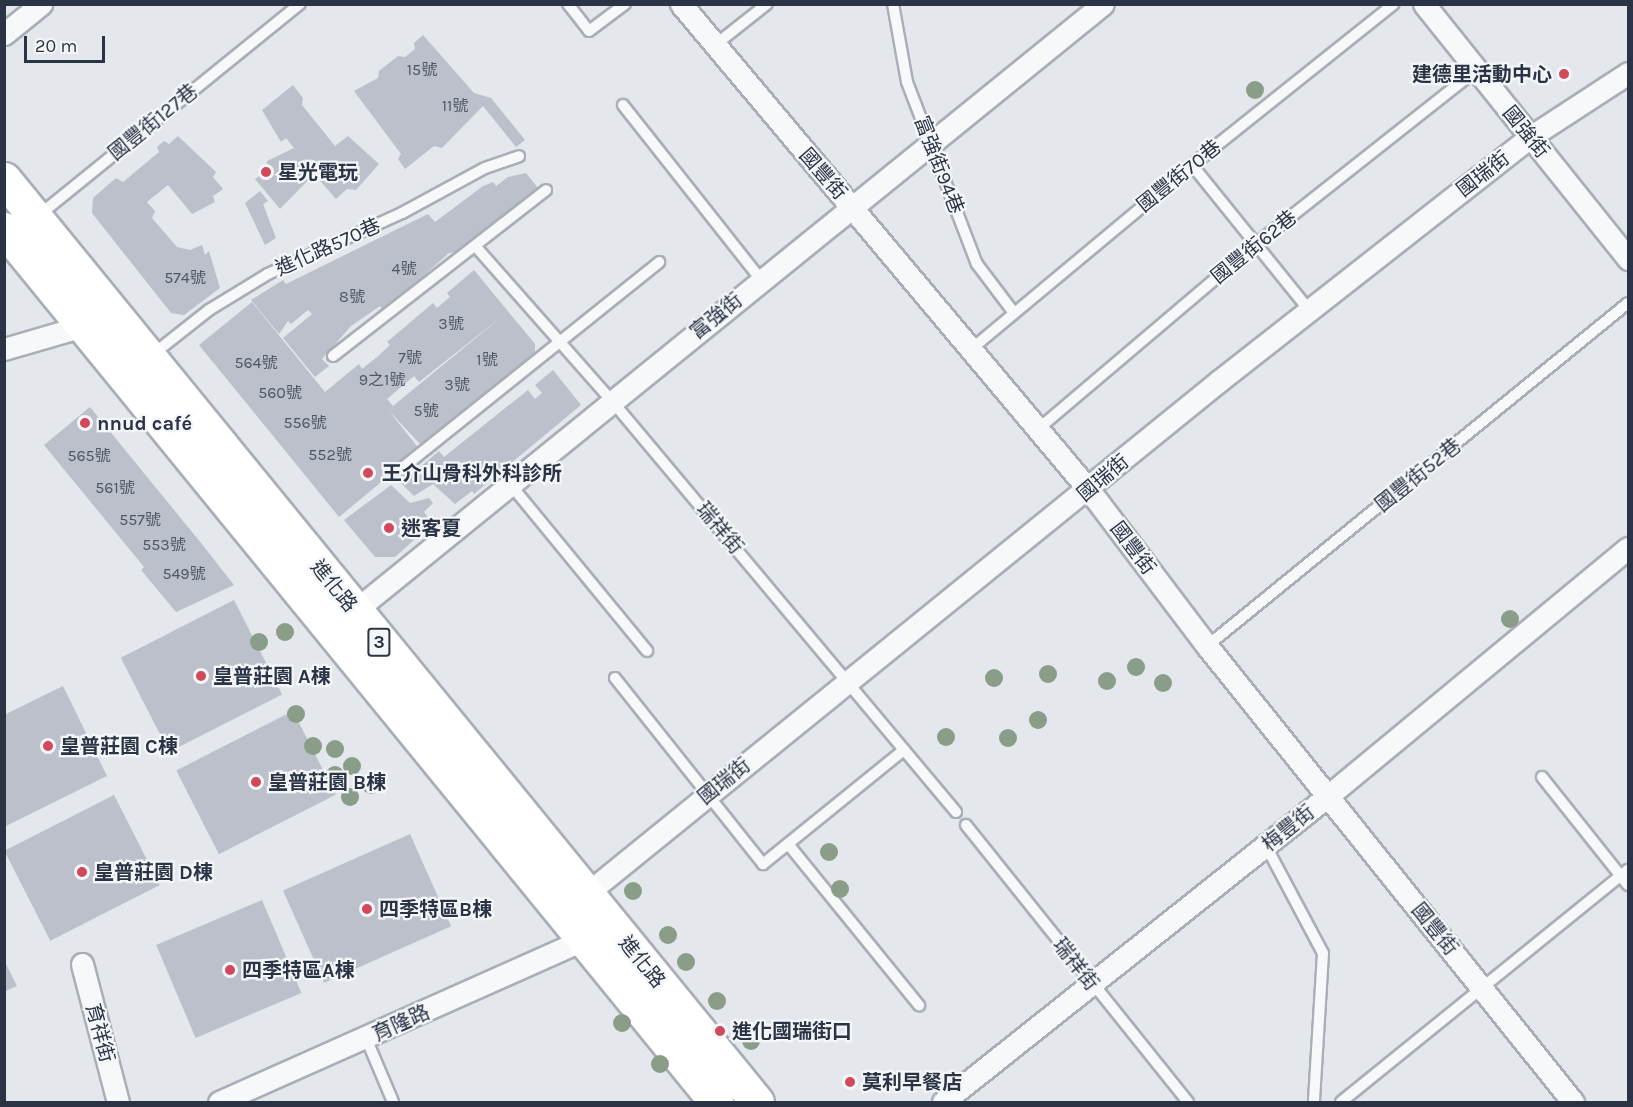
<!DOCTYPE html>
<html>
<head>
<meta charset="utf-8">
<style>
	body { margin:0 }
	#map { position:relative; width:1633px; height:1107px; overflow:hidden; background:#e4e7ec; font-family:Karla,"Noto Sans TC",sans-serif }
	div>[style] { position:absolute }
	.building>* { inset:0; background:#bbc0ca; transform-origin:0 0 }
	.roads { filter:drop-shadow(2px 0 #a9aeb7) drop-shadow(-2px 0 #a9aeb7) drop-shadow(0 2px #a9aeb7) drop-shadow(0 -2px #a9aeb7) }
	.lane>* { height:10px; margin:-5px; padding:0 5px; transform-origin:5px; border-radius:5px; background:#f7f8fa }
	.street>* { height:21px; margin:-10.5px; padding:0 10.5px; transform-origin:10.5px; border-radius:10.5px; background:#f7f8fa }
	.primary>* { height:33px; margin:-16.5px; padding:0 16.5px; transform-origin:16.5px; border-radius:16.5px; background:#fff }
	.trees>* { width:18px; height:18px; margin:-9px; border-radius:50%; background:#899d89 }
	.dots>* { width:16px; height:16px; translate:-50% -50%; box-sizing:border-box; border:3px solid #f4f6f9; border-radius:50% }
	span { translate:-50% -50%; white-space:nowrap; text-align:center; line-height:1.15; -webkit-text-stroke:4.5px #f4f6f9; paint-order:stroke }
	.number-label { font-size:16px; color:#4f5766 }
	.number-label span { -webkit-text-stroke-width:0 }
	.shield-label span { padding:2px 4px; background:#f4f6f9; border:2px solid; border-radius:4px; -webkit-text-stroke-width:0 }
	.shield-label { font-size:18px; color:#2b3445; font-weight:700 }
	.poi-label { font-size:20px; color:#2b3445; font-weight:700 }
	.right { translate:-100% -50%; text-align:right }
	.left { translate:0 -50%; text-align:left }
	.street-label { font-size:20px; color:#2b3445 }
	.frame { position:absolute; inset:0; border:6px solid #2b3445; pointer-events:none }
	.scale { position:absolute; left:24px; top:36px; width:81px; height:27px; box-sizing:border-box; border:3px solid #2b3445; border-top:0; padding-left:8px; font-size:18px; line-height:21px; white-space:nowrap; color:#2b3445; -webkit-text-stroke:4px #f4f6f9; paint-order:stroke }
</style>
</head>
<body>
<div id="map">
	<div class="building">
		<div style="clip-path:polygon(423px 35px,474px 93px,491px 98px,525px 140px,516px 147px,483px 106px,442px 148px,434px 146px,405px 169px,398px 159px,401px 154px,354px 91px,378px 78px,379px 71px,398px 56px,405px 57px,415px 49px,414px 43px)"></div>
		<div style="clip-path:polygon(293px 85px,303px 98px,302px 105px,335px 146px,348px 136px,379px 164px,356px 190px,347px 189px,336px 199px,314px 174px,280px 209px,255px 179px,267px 170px,267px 161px,294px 148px,286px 138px,281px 142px,262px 110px)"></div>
		<div style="clip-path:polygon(178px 136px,216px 172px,213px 177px,223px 189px,213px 196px,215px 202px,192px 214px,168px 185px,147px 202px,155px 211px,152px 218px,177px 247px,190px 250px,202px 245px,205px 255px,209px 251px,220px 288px,184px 315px,171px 313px,92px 213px,93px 198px,116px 178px,123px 182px,159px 152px,157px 147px,164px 141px,169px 144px)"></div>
		<div style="clip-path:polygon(526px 173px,538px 188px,460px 251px,449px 253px,384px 311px,380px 306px,351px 326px,322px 359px,329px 366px,315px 377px,283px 338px,312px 314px,308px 310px,291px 324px,288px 321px,279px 334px,251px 300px,283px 280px,286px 284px,428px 214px,435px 222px,483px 186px,493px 182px,496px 186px,508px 177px)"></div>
		<div style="clip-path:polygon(260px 191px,268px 201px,263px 204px,276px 238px,265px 245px,245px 203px)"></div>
		<div style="clip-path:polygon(evenodd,474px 270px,535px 344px,535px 356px,422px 446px,389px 411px,420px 450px,339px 517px,199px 345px,252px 302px,325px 392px,359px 364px,362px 369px,377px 357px,390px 345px,387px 342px,433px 303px,437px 308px,450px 297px,447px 293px,474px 270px,505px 314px,393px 406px,387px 399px,414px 376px,419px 382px,505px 314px)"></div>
		<div style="clip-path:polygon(553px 370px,581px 405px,474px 494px,472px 491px,455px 504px,433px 484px,414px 496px,401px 483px,439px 451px,444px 457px,528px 390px,535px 399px,542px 393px,535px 385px)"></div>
		<div style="clip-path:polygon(90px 407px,201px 543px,234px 585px,176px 612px,141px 570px,144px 567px,44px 445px)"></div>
		<div style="clip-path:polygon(391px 485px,410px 503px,429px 498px,433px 503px,424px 512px,433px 523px,395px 557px,375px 557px,344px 520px)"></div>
		<div style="left:234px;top:600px;width:106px;height:127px;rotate:63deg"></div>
		<div style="clip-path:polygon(63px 686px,107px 776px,4px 827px,4px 715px)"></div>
		<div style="left:293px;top:711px;width:94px;height:131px;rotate:63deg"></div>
		<div style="left:114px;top:795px;width:101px;height:123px;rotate:63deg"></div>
		<div style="left:410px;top:834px;width:101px;height:139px;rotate:66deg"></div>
		<div style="left:262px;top:900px;width:101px;height:115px;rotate:67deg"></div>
		<div style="clip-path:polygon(4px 960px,17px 986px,4px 992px)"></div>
	</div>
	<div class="roads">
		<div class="lane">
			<div style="left:568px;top:4px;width:34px;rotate:52deg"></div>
			<div style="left:589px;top:31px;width:45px;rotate:-36.9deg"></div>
			<div style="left:893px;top:4px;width:79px;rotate:79.8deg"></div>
			<div style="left:907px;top:82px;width:195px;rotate:69deg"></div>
			<div style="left:977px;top:264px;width:61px;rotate:52.9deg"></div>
			<div style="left:715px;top:45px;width:66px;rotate:-38.3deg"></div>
			<div style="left:623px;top:105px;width:223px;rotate:51.7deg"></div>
			<div style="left:1192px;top:165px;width:186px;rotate:51.1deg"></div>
			<div style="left:38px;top:216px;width:337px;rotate:-39deg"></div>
			<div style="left:477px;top:248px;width:204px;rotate:48.6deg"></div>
			<div style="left:612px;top:401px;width:536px;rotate:50.07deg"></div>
			<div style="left:969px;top:351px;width:290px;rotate:-39.8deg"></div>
			<div style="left:1192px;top:165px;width:258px;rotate:-38.6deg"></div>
			<div style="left:152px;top:355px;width:73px;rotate:-38.3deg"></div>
			<div style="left:209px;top:310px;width:69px;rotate:-31.4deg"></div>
			<div style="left:268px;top:274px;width:147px;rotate:-24.5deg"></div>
			<div style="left:402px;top:213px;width:94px;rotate:-28.5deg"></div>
			<div style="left:485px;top:168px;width:36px;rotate:-19deg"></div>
			<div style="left:333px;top:356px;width:270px;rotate:-37.9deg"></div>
			<div style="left:1037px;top:430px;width:287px;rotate:-40.3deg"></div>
			<div style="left:1256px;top:244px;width:280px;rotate:-38.3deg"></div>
			<div style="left:401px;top:469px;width:331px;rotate:-38.7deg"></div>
			<div style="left:510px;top:484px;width:216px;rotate:50.6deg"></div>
			<div style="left:1207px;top:646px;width:543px;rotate:-39.17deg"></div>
			<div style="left:615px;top:678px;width:238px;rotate:51.5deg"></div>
			<div style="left:763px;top:864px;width:181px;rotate:-39deg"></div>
			<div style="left:1542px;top:777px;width:138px;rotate:51.5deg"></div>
			<div style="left:966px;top:825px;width:355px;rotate:51.3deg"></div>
			<div style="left:788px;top:844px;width:208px;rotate:50.9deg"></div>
			<div style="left:1266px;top:846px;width:121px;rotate:62deg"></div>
			<div style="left:1323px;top:953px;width:149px;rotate:93.5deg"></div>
			<div style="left:366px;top:1038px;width:69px;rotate:67.1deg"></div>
			<div style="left:1341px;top:1102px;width:369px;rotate:-39deg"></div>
		</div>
		<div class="street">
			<div style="left:681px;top:4px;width:635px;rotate:49.99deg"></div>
			<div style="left:1089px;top:490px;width:196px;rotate:52.9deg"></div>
			<div style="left:1207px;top:646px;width:585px;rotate:51.25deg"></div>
			<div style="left:1424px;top:4px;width:327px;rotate:51.3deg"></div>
			<div style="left:4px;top:34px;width:48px;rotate:-39deg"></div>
			<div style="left:4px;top:349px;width:82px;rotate:-16.2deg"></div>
			<div style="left:347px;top:617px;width:973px;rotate:-39.04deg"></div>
			<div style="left:586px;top:894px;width:815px;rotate:-39.02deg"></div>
			<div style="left:1219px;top:381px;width:395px;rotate:-38.1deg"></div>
			<div style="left:1530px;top:137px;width:117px;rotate:-33.1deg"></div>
			<div style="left:82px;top:964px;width:143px;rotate:75.4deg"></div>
			<div style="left:219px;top:1102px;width:396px;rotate:-24deg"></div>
			<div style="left:943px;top:1102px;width:492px;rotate:-38.5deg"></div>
			<div style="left:1328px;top:796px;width:389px;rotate:-39.6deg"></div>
		</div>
		<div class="primary">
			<div style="left:4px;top:179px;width:1191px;rotate:50.79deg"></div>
			<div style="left:4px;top:229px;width:1127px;rotate:50.8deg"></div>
		</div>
	</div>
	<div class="trees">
		<div style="left:1255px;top:90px"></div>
		<div style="left:1510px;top:619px"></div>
		<div style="left:285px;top:632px"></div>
		<div style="left:259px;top:642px"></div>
		<div style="left:1136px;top:667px"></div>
		<div style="left:1048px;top:674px"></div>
		<div style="left:283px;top:675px"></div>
		<div style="left:994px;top:678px"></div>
		<div style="left:1107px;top:681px"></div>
		<div style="left:1163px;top:683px"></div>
		<div style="left:296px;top:714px"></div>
		<div style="left:1038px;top:720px"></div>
		<div style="left:946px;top:737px"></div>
		<div style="left:1008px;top:738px"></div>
		<div style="left:313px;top:746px"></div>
		<div style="left:335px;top:749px"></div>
		<div style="left:352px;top:766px"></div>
		<div style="left:335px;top:775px"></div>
		<div style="left:371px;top:785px"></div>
		<div style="left:350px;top:797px"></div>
		<div style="left:829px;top:852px"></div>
		<div style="left:840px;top:889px"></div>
		<div style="left:633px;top:891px"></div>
		<div style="left:668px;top:935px"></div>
		<div style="left:686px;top:962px"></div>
		<div style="left:717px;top:1001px"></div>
		<div style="left:622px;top:1023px"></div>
		<div style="left:751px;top:1041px"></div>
		<div style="left:660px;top:1064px"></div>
	</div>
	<div class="dots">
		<div style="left:1564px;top:74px;background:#d1495b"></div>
		<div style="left:266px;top:172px;background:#d1495b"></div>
		<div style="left:85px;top:423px;background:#d1495b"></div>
		<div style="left:368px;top:473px;background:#d1495b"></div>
		<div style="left:389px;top:528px;background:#d1495b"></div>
		<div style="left:201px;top:676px;background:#d1495b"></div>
		<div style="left:48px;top:746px;background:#d1495b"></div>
		<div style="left:256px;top:782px;background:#d1495b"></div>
		<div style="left:82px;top:872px;background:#d1495b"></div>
		<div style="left:367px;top:909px;background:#d1495b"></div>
		<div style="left:230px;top:970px;background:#d1495b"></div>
		<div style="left:720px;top:1031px;background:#d1495b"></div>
		<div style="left:850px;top:1082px;background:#d1495b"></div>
	</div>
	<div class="number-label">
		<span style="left:422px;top:70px">15號</span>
		<span style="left:455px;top:106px">11號</span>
		<span style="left:404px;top:269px">4號</span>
		<span style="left:185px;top:278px">574號</span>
		<span style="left:352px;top:297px">8號</span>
		<span style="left:451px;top:324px">3號</span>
		<span style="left:410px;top:358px">7號</span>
		<span style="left:487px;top:360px">1號</span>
		<span style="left:256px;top:363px">564號</span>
		<span style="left:382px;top:380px">9之1號</span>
		<span style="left:457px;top:385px">3號</span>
		<span style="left:280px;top:393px">560號</span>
		<span style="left:426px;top:411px">5號</span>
		<span style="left:305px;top:423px">556號</span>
		<span style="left:330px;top:455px">552號</span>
		<span style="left:89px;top:456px">565號</span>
		<span style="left:115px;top:488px">561號</span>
		<span style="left:140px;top:520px">557號</span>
		<span style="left:164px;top:545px">553號</span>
		<span style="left:184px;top:574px">549號</span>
	</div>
	<div class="shield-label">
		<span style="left:379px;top:642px">3</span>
	</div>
	<div class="poi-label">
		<span class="right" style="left:1552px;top:74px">建德里活動中心</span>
		<span class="left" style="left:278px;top:172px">星光電玩</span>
		<span class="left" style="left:97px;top:423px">nnud café</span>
		<span class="left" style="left:382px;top:473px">王介山骨科外科診所</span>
		<span class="left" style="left:401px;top:528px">迷客夏</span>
		<span class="left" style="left:213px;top:676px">皇普莊園 A棟</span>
		<span class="left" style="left:60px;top:746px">皇普莊園 C棟</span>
		<span class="left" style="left:268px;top:782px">皇普莊園 B棟</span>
		<span class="left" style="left:94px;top:872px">皇普莊園 D棟</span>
		<span class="left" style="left:379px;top:909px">四季特區B棟</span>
		<span class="left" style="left:242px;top:970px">四季特區A棟</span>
		<span class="left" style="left:732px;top:1031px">進化國瑞街口</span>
		<span class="left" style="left:862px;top:1082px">莫利早餐店</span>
	</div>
	<div class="street-label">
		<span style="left:153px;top:122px;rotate:-39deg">國豐街127巷</span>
		<span style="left:1526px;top:132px;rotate:51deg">國強街</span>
		<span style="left:939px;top:165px;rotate:69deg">富強街94巷</span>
		<span style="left:823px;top:174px;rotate:49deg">國豐街</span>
		<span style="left:1483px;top:174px;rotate:-38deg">國瑞街</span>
		<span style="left:1179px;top:176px;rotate:-39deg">國豐街70巷</span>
		<span style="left:328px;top:247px;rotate:-24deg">進化路570巷</span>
		<span style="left:1254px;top:247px;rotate:-39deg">國豐街62巷</span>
		<span style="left:716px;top:316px;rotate:-39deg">富強街</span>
		<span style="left:1418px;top:475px;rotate:-39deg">國豐街52巷</span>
		<span style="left:1103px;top:478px;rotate:-40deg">國瑞街</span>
		<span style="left:720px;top:528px;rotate:50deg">瑞祥街</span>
		<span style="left:1133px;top:548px;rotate:53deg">國豐街</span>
		<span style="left:334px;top:586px;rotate:51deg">進化路</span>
		<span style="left:724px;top:781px;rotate:-39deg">國瑞街</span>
		<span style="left:1288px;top:828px;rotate:-39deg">梅豐街</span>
		<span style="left:1435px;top:929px;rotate:51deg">國豐街</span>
		<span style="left:642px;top:962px;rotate:51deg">進化路</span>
		<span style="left:1076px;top:964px;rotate:52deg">瑞祥街</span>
		<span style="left:401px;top:1023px;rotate:-24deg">育隆路</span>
		<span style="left:100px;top:1033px;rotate:75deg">育祥街</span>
	</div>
	<div class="frame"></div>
	<div class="scale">20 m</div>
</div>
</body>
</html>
